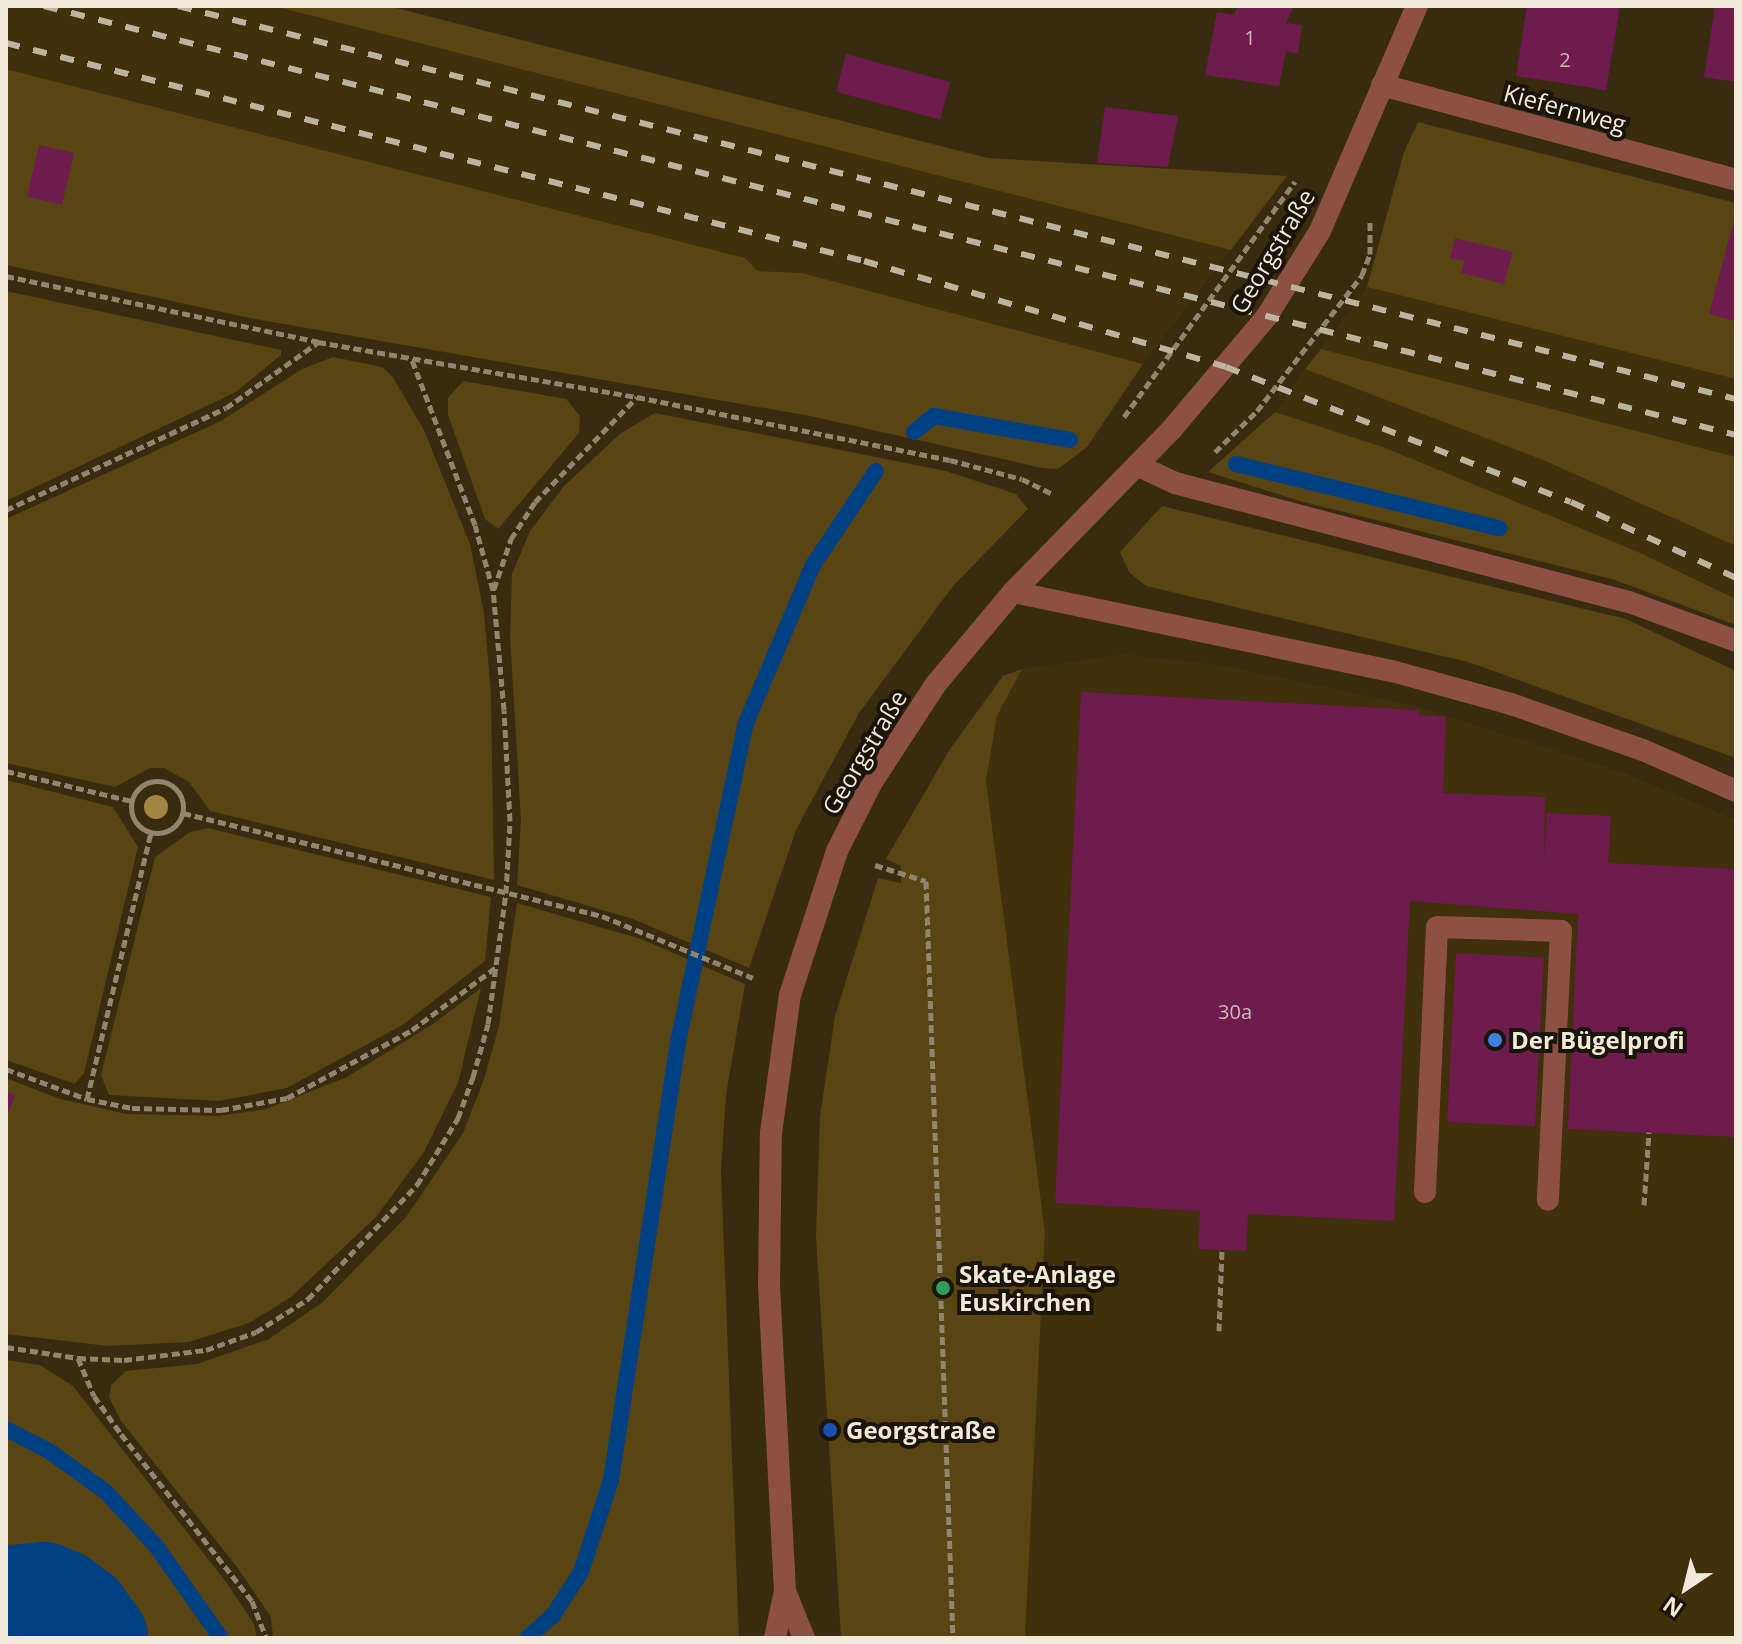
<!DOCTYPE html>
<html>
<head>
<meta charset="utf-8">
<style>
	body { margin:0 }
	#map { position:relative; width:1742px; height:1644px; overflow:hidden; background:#382b0f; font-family:"Open Sans",sans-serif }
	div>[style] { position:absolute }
	.built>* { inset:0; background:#40300b }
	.green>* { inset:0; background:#594413 }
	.stream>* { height:16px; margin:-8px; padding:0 8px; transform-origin:8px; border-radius:8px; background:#004183 }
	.river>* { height:98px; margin:-49px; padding:0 49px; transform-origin:49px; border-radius:49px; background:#004183 }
	.building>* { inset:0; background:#6e1c4e; transform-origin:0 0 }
	.path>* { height:5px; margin-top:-2.5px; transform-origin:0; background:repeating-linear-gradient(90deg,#90856f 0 8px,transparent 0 12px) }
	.path>.ring { margin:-2.5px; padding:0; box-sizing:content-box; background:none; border:5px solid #90856f; border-radius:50% }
	.service>* { height:22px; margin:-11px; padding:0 11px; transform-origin:11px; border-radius:11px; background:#8d5045 }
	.minor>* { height:22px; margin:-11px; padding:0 11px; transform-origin:11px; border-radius:11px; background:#8d5045 }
	.rail>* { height:6px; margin-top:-3px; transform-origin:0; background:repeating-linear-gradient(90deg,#bdb4a0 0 14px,transparent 0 28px) }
	.trees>* { width:24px; height:24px; margin:-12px; border-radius:50%; background:#a48644 }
	.dots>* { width:22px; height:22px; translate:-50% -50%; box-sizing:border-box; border:4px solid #1a1409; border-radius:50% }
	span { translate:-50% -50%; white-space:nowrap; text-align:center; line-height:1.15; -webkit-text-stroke:8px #1a1409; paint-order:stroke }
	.number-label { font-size:20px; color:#d0b6b6 }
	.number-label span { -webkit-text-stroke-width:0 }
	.street-label { font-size:24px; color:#f1e9d9 }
	.poi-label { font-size:24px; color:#f1e9d9; font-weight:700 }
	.left { translate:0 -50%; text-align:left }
	.frame { position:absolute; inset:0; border:8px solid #f1e9d9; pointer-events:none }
	.north { position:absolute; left:1646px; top:1548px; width:80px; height:80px; -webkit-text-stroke:6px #1a1409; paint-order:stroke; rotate:215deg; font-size:22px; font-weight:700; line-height:32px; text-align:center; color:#f1e9d9 }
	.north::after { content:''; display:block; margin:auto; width:28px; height:36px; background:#f1e9d9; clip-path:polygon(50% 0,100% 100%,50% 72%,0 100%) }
</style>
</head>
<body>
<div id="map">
	<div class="built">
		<div style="clip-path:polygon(6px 6px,274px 6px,1231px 250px,1143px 364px,802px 273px,758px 271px,745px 258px,6px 69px)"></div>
		<div style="clip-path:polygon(1367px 287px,1736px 379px,1736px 457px,1321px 349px)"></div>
		<div style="clip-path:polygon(1305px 369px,1543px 460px,1736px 546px,1736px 599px,1636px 551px,1383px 447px,1275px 412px)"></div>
		<div style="clip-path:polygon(1123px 654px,1221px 665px,1416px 706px,1625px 773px,1736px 820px,1736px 1638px,1025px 1638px,1045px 1232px,986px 781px,997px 716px,1022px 669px)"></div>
	</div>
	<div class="green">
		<div style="clip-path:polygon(274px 6px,388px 6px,988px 158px,1287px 176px,1231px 250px)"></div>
		<div style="clip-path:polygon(6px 69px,745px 258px,758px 271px,802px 273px,1143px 364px,1087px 447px,1058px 469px,1042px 468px,810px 416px,250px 318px,6px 265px)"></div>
		<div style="clip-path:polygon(1418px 122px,1736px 203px,1736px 379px,1367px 287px,1404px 152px)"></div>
		<div style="clip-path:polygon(6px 291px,281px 350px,281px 355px,236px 392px,6px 501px)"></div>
		<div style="clip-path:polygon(1321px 349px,1736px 457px,1736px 546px,1543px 460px,1305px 369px)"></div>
		<div style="clip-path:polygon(333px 357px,382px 367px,392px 376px,424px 430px,470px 544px,484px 613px,491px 693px,494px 880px,210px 811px,189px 782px,164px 768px,150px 768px,115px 787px,6px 763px,6px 519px,221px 421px,302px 369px)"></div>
		<div style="clip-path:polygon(463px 381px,566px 399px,580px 416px,579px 433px,498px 529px,485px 519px,448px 415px,448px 398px)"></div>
		<div style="clip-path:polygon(1275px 412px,1383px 447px,1636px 551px,1736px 599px,1736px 625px,1615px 580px,1300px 501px,1208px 472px)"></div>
		<div style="clip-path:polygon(655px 413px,946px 471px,1016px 494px,1028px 509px,953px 586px,859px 713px,796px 830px,749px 968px,633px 919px,517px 885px,521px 820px,510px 637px,512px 574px,530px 531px,564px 486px,621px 433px)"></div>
		<div style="clip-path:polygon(1162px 506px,1626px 619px,1736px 671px,1736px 758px,1468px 662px,1146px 586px,1129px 572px,1120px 552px)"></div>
		<div style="clip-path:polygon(1022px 669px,997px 716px,986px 781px,1045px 1232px,1025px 1638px,841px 1638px,816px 1237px,820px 1116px,835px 1016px,878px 878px,901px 883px,901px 866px,886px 859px,950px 749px,1003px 676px)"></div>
		<div style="clip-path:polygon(6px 780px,113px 807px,138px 847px,84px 1073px,75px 1084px,6px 1060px)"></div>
		<div style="clip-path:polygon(208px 828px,491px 897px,485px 961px,404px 1024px,287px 1088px,219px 1101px,109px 1095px,101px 1075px,155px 857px,190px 832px)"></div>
		<div style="clip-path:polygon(517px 903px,641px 939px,745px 984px,726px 1095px,721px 1171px,739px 1638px,273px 1638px,271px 1617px,237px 1567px,121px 1421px,109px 1397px,111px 1385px,126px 1371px,197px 1364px,269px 1339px,323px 1302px,406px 1217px,463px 1133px,483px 1082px,499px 1026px)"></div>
		<div style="clip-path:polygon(481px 988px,458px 1083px,424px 1152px,376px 1217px,291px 1297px,249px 1323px,189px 1342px,108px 1346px,6px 1334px,6px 1078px,57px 1098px,126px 1114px,218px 1116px,266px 1109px,347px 1077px,433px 1024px)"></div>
		<div style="clip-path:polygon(6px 1360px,40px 1365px,73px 1386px,229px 1586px,254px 1624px,257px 1638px,6px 1638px)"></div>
	</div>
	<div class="stream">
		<div style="left:914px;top:432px;width:26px;rotate:-39deg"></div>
		<div style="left:934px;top:416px;width:138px;rotate:10deg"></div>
		<div style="left:1236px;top:464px;width:271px;rotate:13.7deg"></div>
		<div style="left:6px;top:1429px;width:48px;rotate:27.1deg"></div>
		<div style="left:49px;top:1451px;width:70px;rotate:35.7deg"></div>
		<div style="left:106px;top:1492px;width:74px;rotate:47.2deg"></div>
		<div style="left:156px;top:1546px;width:113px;rotate:54.8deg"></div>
		<div style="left:527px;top:1638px;width:35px;rotate:-41deg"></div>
		<div style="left:553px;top:1615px;width:51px;rotate:-56.9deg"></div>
		<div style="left:581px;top:1572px;width:97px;rotate:-71.9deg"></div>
		<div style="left:611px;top:1480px;width:443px;rotate:-81.3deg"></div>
		<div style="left:678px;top:1042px;width:326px;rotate:-78deg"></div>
		<div style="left:746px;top:723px;width:172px;rotate:-67deg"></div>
		<div style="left:813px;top:565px;width:113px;rotate:-56.2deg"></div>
	</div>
	<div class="river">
		<div style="left:6px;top:1595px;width:38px;rotate:-6deg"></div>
		<div style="left:44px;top:1591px;width:20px;rotate:24deg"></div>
		<div style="left:62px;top:1599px;width:24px;rotate:36deg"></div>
		<div style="left:81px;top:1613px;width:31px;rotate:54deg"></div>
	</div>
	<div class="building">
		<div style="clip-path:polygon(1238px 6px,1294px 6px,1286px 23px,1302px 25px,1298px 54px,1286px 51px,1279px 86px,1205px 75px,1217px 12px,1234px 15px)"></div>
		<div style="clip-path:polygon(1527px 6px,1620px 6px,1606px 90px,1516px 76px)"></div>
		<div style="clip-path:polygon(1715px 6px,1736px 6px,1736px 82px,1704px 77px)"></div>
		<div style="left:846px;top:54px;width:108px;height:39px;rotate:15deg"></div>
		<div style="clip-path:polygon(1105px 107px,1178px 116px,1168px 167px,1097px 163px)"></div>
		<div style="left:39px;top:145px;width:36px;height:53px;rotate:13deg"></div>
		<div style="clip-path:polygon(1736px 212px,1736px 321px,1709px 314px)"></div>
		<div style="clip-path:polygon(1455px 238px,1513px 252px,1504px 284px,1461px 273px,1464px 261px,1450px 258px)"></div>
		<div style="clip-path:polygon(1081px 692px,1419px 710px,1419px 715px,1446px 717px,1443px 793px,1545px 797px,1544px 860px,1547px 813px,1611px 816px,1608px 863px,1736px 869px,1736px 1137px,1568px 1129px,1578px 914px,1410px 901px,1394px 1221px,1248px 1214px,1246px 1251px,1198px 1249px,1200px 1211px,1055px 1203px)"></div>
		<div style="left:1456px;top:953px;width:88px;height:169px;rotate:3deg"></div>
		<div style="clip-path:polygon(6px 1092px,15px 1095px,9px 1112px,6px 1111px)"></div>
	</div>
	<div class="path">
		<div style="left:6px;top:276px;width:319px;rotate:11.9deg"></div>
		<div style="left:318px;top:342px;width:324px;rotate:9.8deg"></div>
		<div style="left:637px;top:397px;width:319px;rotate:11.4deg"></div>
		<div style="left:950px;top:460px;width:74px;rotate:14.8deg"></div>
		<div style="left:1022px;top:479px;width:34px;rotate:26deg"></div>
		<div style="left:1124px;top:417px;width:291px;rotate:-54deg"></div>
		<div style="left:1215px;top:452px;width:59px;rotate:-44.3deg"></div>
		<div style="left:1257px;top:411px;width:172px;rotate:-52.3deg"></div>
		<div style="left:1362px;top:275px;width:22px;rotate:-69deg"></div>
		<div style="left:1370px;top:254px;width:33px;rotate:-90deg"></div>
		<div style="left:6px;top:510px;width:242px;rotate:-24.9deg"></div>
		<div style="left:226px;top:408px;width:112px;rotate:-35.5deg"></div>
		<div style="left:494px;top:589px;width:53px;rotate:-71.2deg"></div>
		<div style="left:511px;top:539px;width:44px;rotate:-57deg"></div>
		<div style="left:535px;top:502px;width:146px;rotate:-45.8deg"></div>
		<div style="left:6px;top:771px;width:130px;rotate:13.4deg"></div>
		<div class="ring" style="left:131px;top:781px;width:47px;height:47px"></div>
		<div style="left:183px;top:813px;width:431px;rotate:13.8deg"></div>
		<div style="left:602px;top:916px;width:163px;rotate:22.3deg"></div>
		<div style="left:875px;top:865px;width:53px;rotate:17.4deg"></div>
		<div style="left:926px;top:881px;width:757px;rotate:87.96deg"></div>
		<div style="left:6px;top:1069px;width:86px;rotate:20.3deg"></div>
		<div style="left:87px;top:1099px;width:46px;rotate:11.3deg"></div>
		<div style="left:132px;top:1108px;width:89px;rotate:1.3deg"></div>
		<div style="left:221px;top:1110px;width:67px;rotate:-10.3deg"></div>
		<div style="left:287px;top:1098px;width:142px;rotate:-28.5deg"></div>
		<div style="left:412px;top:1030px;width:104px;rotate:-36.8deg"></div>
		<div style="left:87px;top:1099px;width:275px;rotate:-76.5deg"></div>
		<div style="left:1644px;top:1205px;width:73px;rotate:-86.1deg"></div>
		<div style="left:1219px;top:1331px;width:81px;rotate:-87.9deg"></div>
		<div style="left:6px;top:1347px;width:73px;rotate:8.7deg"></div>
		<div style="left:78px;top:1358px;width:41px;rotate:67.2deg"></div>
		<div style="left:94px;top:1396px;width:47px;rotate:54.6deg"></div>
		<div style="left:121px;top:1434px;width:212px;rotate:51.9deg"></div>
		<div style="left:252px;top:1601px;width:40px;rotate:69deg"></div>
		<div style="left:78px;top:1358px;width:46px;rotate:2.5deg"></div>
		<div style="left:124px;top:1360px;width:83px;rotate:-7deg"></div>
		<div style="left:206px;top:1350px;width:53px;rotate:-19.8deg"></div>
		<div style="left:256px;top:1332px;width:62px;rotate:-32.4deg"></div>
		<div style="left:308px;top:1299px;width:158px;rotate:-46.3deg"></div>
		<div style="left:417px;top:1185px;width:79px;rotate:-58.5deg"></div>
		<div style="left:458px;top:1118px;width:44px;rotate:-69.9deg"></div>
		<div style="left:473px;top:1077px;width:55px;rotate:-74.2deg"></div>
		<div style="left:488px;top:1024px;width:132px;rotate:-82.2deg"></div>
		<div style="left:506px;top:893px;width:72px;rotate:-86.8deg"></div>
		<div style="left:510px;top:821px;width:111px;rotate:-93.1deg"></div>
		<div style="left:504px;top:710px;width:121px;rotate:-95.2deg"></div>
		<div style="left:493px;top:590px;width:67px;rotate:-105.5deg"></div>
		<div style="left:475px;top:525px;width:177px;rotate:-110.9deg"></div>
	</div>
	<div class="service">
		<div style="left:1137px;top:465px;width:42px;rotate:25.3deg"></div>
		<div style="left:1175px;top:483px;width:469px;rotate:14.7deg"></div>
		<div style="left:1629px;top:602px;width:114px;rotate:20deg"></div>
		<div style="left:1013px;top:592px;width:387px;rotate:11.8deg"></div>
		<div style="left:1392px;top:671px;width:123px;rotate:15.5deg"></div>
		<div style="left:1511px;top:704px;width:140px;rotate:19.2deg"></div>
		<div style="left:1643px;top:750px;width:102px;rotate:23.8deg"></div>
		<div style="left:1425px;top:1192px;width:265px;rotate:-87.4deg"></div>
		<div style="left:1437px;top:927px;width:124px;rotate:1.8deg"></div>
		<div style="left:1561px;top:931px;width:269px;rotate:92.8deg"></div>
	</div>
	<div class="minor">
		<div style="left:1382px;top:85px;width:367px;rotate:15deg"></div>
		<div style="left:785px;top:1591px;width:51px;rotate:68deg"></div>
		<div style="left:775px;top:1638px;width:48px;rotate:-78deg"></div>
		<div style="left:785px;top:1591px;width:304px;rotate:-93deg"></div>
		<div style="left:769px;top:1287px;width:154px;rotate:-89.3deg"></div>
		<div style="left:771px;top:1133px;width:139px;rotate:-82.2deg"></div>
		<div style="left:790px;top:995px;width:151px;rotate:-71.9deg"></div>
		<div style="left:837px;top:851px;width:77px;rotate:-63.1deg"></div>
		<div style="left:872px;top:782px;width:117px;rotate:-56.9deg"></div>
		<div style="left:936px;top:684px;width:120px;rotate:-50.1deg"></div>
		<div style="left:1013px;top:592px;width:228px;rotate:-45.7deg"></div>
		<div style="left:1172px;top:429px;width:148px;rotate:-49.9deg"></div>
		<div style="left:1267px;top:316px;width:100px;rotate:-58.1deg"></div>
		<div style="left:1320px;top:231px;width:245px;rotate:-66.7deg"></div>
	</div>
	<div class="rail">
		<div style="left:44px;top:6px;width:1746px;rotate:14.23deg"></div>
		<div style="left:178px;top:6px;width:1607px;rotate:14.16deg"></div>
		<div style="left:6px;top:43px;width:885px;rotate:14.26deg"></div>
		<div style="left:864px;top:261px;width:377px;rotate:16.3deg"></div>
		<div style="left:1226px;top:367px;width:370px;rotate:21.4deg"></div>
		<div style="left:1571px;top:502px;width:182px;rotate:24.7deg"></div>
	</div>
	<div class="trees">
		<div style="left:156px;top:807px"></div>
	</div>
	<div class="dots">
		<div style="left:1495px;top:1040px;background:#3f7fe0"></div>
		<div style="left:943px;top:1288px;background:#2e9e5b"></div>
		<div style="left:830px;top:1430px;background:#1a4fb4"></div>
	</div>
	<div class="number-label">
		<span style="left:1250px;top:37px">1</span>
		<span style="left:1565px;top:59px">2</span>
		<span style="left:1235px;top:1011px">30a</span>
	</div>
	<div class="street-label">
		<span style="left:1565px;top:108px;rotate:15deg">Kiefernweg</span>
		<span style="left:1272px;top:251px;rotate:-59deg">Georgstraße</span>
		<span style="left:864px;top:752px;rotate:-59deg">Georgstraße</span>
	</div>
	<div class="poi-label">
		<span class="left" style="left:1511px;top:1040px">Der Bügelprofi</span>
		<span class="left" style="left:959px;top:1288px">Skate-Anlage<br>Euskirchen</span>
		<span class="left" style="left:846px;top:1430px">Georgstraße</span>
	</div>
	<div class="frame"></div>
	<div class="north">N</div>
</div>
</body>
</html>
